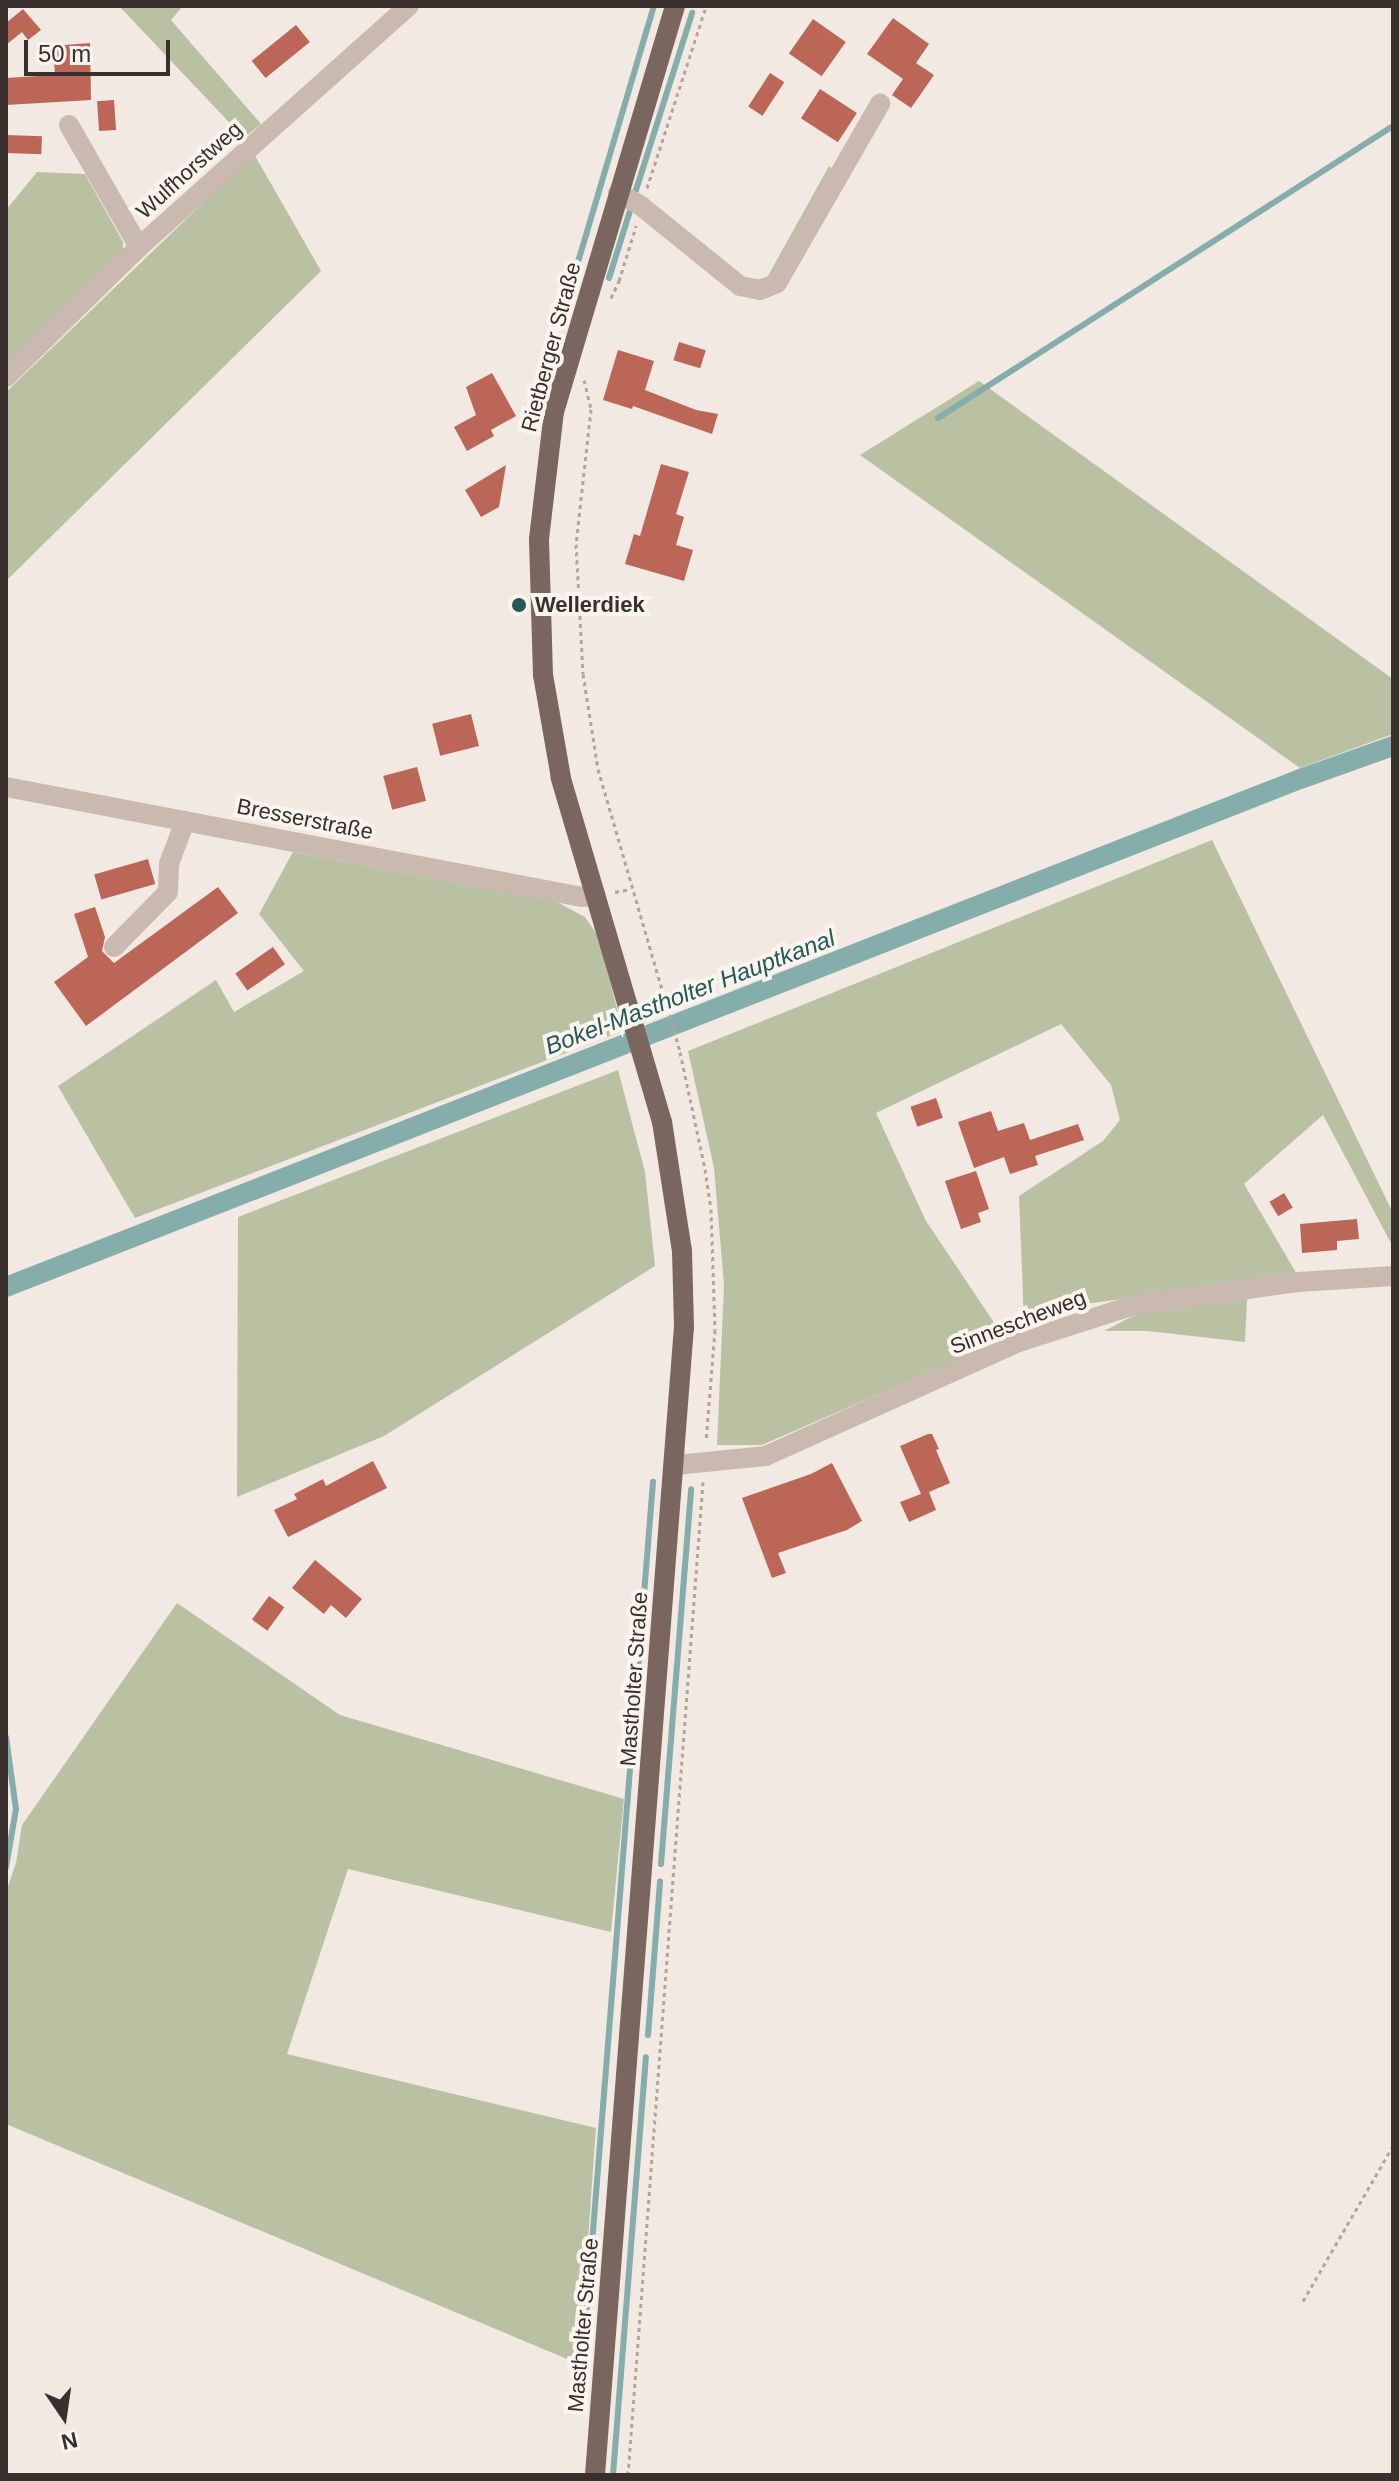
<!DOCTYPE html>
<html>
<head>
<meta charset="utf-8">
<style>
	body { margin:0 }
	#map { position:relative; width:1399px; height:2481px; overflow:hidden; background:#f2e9e3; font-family:Arial,sans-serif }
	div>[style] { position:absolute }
	.green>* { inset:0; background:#bac1a3 }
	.stream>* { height:6px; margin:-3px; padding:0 3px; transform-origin:3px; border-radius:3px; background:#84adab }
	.canal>* { height:20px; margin:-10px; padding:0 10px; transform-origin:10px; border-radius:10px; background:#84adab }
	.building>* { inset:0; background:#bc6657; transform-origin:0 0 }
	.path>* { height:3px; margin-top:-1.5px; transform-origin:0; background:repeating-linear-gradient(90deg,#b6a399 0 4px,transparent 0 8px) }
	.minor>* { height:20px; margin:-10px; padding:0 10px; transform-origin:10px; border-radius:10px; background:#cab9af }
	.major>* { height:20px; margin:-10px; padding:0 10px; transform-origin:10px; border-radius:10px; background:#7a665f }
	.dots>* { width:22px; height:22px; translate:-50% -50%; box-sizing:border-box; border:4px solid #faf4ef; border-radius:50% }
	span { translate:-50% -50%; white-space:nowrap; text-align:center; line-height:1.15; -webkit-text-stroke:8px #faf4ef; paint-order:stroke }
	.street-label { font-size:22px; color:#392f2d }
	.poi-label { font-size:22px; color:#392f2d; font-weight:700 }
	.left { translate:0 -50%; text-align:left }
	.water-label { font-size:24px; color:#255856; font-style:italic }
	.frame { position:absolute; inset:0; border:8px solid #392f2d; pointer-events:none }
	.north { position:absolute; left:24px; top:2377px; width:80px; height:80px; -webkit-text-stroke:6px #faf4ef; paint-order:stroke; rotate:167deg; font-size:22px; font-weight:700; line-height:32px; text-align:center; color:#392f2d }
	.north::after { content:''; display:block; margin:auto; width:28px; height:36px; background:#392f2d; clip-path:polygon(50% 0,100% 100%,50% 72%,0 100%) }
	.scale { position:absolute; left:24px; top:40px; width:146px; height:36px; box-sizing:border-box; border:4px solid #392f2d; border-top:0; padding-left:10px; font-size:24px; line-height:28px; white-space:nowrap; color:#392f2d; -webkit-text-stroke:6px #faf4ef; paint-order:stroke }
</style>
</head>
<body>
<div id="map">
	<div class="green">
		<div style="clip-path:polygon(119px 6px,183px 6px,171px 20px,261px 124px,244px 138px)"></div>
		<div style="clip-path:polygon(254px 154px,321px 271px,6px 581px,6px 392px)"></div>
		<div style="clip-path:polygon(829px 166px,837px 172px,775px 278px,768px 276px)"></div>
		<div style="clip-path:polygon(37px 172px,85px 174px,123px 242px,123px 254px,6px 365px,6px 210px)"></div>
		<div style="clip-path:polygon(979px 381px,1393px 679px,1393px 734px,1300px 768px,860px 455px)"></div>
		<div style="clip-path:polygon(1212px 840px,1393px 1213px,1393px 1247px,1323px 1115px,1244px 1184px,1298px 1276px,1077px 1305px,1024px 1322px,1019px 1196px,1103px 1141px,1120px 1120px,1111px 1085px,1061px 1024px,876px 1113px,926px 1221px,1005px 1339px,762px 1445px,717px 1445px,724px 1285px,714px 1168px,688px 1051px)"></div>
		<div style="clip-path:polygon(293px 852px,557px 902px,585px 917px,598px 936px,623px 1031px,135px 1218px,58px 1086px,216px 980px,234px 1012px,304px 971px,259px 914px)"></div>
		<div style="clip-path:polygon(618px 1070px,645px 1172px,655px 1266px,384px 1436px,237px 1497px,238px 1217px)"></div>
		<div style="clip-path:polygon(1247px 1298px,1245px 1342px,1148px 1331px,1104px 1331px,1137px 1314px)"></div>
		<div style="clip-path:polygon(177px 1603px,340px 1715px,624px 1799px,611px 1932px,348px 1869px,287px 2054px,596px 2128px,579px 2364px,6px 2124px,6px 1892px,16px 1863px,22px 1825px)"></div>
	</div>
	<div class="stream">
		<div style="left:636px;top:190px;width:186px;rotate:-72.4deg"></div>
		<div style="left:609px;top:278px;width:70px;rotate:-72.6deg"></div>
		<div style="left:565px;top:306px;width:313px;rotate:-73.5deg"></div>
		<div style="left:938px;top:418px;width:541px;rotate:-32.69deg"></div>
		<div style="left:6px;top:1737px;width:73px;rotate:82.1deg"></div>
		<div style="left:16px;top:1809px;width:59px;rotate:99.8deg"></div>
		<div style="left:661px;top:1864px;width:376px;rotate:-85.4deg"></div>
		<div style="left:648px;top:2035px;width:154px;rotate:-85.5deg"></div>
		<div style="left:583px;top:2356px;width:877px;rotate:-85.42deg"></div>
		<div style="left:613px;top:2475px;width:419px;rotate:-85.5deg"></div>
	</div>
	<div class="canal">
		<div style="left:6px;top:1287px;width:1393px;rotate:-21.43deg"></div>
		<div style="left:1303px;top:778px;width:96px;rotate:-19.6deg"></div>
	</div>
	<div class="building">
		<div style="clip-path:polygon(23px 9px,41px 30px,28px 40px,22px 32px,6px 45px,6px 23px)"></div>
		<div style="clip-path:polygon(893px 18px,929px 44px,916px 63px,934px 75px,911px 108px,892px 95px,903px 79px,867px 54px)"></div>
		<div style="left:813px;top:19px;width:40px;height:42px;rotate:35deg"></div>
		<div style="left:296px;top:25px;width:22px;height:57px;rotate:51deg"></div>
		<div style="clip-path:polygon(90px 43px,91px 100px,6px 105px,6px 78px,55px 75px,53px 46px)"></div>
		<div style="left:770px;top:73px;width:17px;height:40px;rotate:33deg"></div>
		<div style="left:820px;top:89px;width:44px;height:35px;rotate:33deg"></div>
		<div style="left:114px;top:100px;width:30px;height:17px;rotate:86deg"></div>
		<div style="left:6px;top:135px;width:36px;height:18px;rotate:2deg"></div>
		<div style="left:679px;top:342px;width:28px;height:19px;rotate:17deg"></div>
		<div style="clip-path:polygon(618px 350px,654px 361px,645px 390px,696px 410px,718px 414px,712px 434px,633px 406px,632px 409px,603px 400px)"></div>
		<div style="clip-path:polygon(492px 373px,516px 416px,491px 430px,494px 436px,467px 451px,454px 427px,476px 415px,466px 387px)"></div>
		<div style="clip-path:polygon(661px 464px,689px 472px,676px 514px,684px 517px,676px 545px,693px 550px,684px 581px,625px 564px,634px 534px,640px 536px)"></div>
		<div style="clip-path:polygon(506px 465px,499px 507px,481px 517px,465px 490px)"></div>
		<div style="left:471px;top:714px;width:33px;height:40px;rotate:76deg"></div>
		<div style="left:417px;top:767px;width:35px;height:35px;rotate:75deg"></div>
		<div style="left:148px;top:859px;width:26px;height:56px;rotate:74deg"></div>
		<div style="clip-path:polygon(218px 887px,238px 913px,86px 1026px,54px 982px,88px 957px,74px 914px,95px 907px,105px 937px,102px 951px,114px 963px)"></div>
		<div style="left:273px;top:947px;width:21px;height:46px;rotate:55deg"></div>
		<div style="left:936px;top:1098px;width:21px;height:27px;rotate:71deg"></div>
		<div style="clip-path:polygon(991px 1111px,998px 1131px,1024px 1123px,1030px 1140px,1078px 1124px,1084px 1140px,1035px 1156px,1038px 1165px,1010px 1174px,1004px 1157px,974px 1168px,958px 1122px)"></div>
		<div style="clip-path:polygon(976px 1171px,989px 1209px,978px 1213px,981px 1222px,961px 1229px,945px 1181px)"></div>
		<div style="left:1284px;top:1193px;width:17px;height:17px;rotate:59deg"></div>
		<div style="clip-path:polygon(1357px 1219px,1359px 1239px,1337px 1241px,1337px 1250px,1302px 1253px,1300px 1224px)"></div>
		<div style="clip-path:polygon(928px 1434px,932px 1434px,939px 1449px,936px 1450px,950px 1483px,929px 1492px,936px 1510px,909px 1522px,900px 1502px,921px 1494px,900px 1446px)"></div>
		<div style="clip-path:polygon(373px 1461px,387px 1488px,288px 1537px,274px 1510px,297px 1499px,294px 1494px,323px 1479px,326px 1486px)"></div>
		<div style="clip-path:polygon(832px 1463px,862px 1521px,847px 1530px,778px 1553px,786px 1573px,772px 1578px,742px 1498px,811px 1474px)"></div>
		<div style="clip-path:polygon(315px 1560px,362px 1599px,346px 1618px,331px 1605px,324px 1614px,292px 1588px)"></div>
		<div style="left:269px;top:1596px;width:19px;height:29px;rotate:36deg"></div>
	</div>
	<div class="path">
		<div style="left:647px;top:188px;width:191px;rotate:-72deg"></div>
		<div style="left:611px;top:298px;width:19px;rotate:-65deg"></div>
		<div style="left:619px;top:281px;width:58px;rotate:-72.8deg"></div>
		<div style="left:584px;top:380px;width:30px;rotate:76deg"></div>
		<div style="left:591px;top:409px;width:136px;rotate:96.3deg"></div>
		<div style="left:576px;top:544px;width:130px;rotate:86.9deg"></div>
		<div style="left:583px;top:674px;width:96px;rotate:81deg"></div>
		<div style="left:598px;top:769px;width:295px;rotate:73.8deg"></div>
		<div style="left:680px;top:1052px;width:120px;rotate:77.9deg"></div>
		<div style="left:705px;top:1169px;width:40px;rotate:81.5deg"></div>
		<div style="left:711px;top:1209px;width:121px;rotate:88.1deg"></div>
		<div style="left:715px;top:1330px;width:112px;rotate:94.6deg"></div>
		<div style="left:615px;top:892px;width:16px;rotate:-11deg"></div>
		<div style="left:1303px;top:2301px;width:179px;rotate:-59.9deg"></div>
		<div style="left:628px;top:2475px;width:996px;rotate:-85.68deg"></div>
	</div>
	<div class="minor">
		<div style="left:69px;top:125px;width:141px;rotate:60.2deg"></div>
		<div style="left:618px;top:193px;width:26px;rotate:29deg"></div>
		<div style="left:641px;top:206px;width:127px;rotate:38.9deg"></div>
		<div style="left:740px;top:286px;width:20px;rotate:11deg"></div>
		<div style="left:760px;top:290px;width:18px;rotate:-22deg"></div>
		<div style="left:777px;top:283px;width:207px;rotate:-60.1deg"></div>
		<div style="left:6px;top:377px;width:186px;rotate:-44.3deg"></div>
		<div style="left:139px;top:247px;width:362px;rotate:-41.8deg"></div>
		<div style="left:6px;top:787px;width:586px;rotate:10.81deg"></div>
		<div style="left:582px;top:897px;width:14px;rotate:-8deg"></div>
		<div style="left:114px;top:947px;width:77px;rotate:-45.5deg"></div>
		<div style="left:168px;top:892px;width:28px;rotate:-88deg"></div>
		<div style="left:169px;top:864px;width:46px;rotate:-69.6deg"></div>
		<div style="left:675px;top:1465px;width:91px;rotate:-5.6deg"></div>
		<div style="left:766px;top:1456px;width:277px;rotate:-24.3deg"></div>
		<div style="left:1019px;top:1342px;width:121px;rotate:-17.8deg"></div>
		<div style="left:1134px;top:1305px;width:166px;rotate:-8deg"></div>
		<div style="left:1298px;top:1282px;width:95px;rotate:-3.6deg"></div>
	</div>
	<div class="major">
		<div style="left:595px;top:2475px;width:1151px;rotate:-85.57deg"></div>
		<div style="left:684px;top:1327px;width:76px;rotate:-91.5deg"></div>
		<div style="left:682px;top:1251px;width:131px;rotate:-98.8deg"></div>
		<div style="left:662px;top:1122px;width:359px;rotate:-106.4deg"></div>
		<div style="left:561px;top:778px;width:105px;rotate:-99.9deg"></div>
		<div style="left:543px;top:675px;width:136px;rotate:-91.7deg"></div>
		<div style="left:539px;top:539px;width:128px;rotate:-83.3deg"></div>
		<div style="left:554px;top:412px;width:424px;rotate:-73.4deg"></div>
	</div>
	<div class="dots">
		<div style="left:519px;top:605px;background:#255856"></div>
	</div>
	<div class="street-label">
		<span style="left:189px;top:170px;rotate:-42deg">Wulfhorstweg</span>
		<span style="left:551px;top:347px;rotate:-75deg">Rietberger Straße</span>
		<span style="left:305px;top:819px;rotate:11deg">Bresserstraße</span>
		<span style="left:1018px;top:1322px;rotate:-21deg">Sinnescheweg</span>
		<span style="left:634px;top:1679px;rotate:-86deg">Mastholter Straße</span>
		<span style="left:583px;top:2325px;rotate:-85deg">Mastholter Straße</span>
	</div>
	<div class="poi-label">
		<span class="left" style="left:535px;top:605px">Wellerdiek</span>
	</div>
	<div class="water-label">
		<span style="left:690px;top:992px;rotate:-21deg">Bokel-Mastholter Hauptkanal</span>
	</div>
	<div class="frame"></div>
	<div class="north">N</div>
	<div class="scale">50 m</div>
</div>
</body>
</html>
